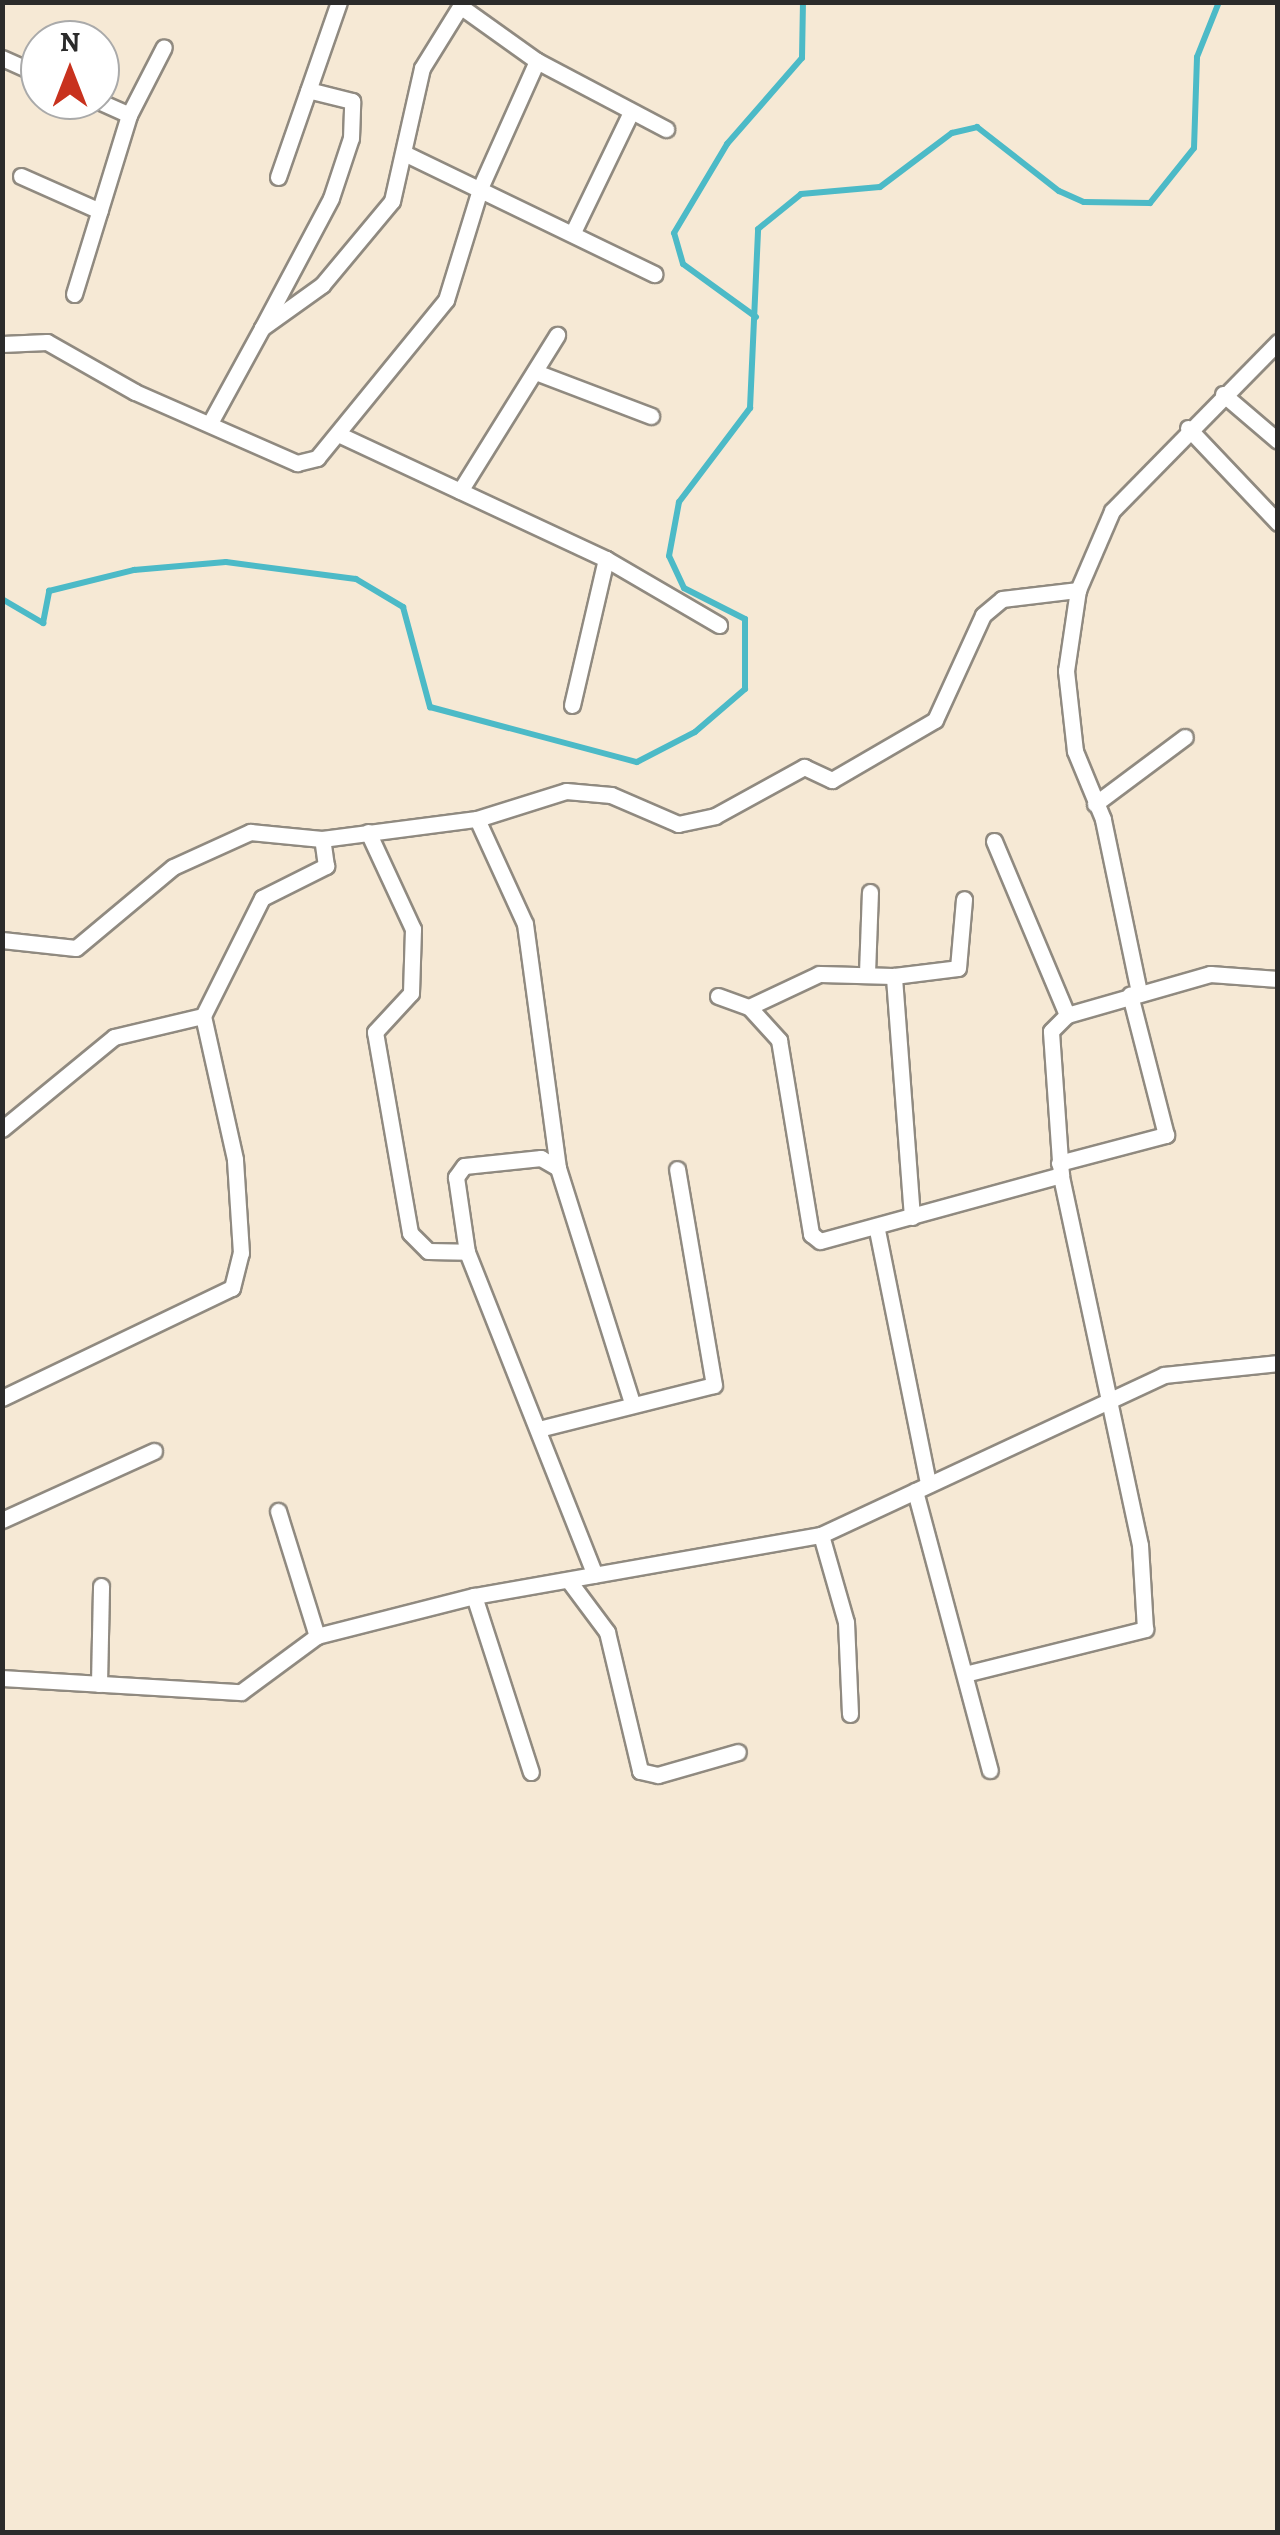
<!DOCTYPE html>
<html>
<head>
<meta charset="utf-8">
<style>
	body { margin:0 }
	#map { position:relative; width:1280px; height:2535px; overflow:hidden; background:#f6e9d5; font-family:Alegreya,serif }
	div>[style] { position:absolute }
	.stream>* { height:6px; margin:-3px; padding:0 3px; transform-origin:3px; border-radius:3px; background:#4cbac7 }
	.roads { filter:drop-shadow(2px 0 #908a80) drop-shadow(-2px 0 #908a80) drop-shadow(0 2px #908a80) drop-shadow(0 -2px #908a80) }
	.minor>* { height:15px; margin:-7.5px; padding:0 7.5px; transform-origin:7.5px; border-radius:7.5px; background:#fff }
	span { translate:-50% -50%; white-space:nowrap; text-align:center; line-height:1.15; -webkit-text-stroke:10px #fff; paint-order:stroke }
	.frame { position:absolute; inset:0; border:5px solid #2b2b2b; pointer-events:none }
	.north { position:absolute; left:20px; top:20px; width:100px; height:100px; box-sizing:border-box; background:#fff; border:2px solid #aaa; border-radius:50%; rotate:0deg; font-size:28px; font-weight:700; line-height:40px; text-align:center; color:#2b2b2b }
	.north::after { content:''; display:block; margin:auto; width:35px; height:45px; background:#c8321e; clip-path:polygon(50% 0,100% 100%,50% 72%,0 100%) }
</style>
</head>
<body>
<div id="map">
	<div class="stream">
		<div style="left:756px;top:317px;width:90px;rotate:-144deg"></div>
		<div style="left:683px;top:264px;width:32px;rotate:-106deg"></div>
		<div style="left:674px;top:233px;width:104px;rotate:-59.2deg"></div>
		<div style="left:727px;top:144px;width:114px;rotate:-48.9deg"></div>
		<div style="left:802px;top:58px;width:56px;rotate:-89deg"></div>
		<div style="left:2px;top:599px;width:48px;rotate:30.3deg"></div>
		<div style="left:43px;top:623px;width:33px;rotate:-79deg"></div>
		<div style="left:49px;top:591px;width:88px;rotate:-13.9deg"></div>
		<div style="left:134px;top:570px;width:92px;rotate:-5deg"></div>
		<div style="left:226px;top:562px;width:131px;rotate:7.5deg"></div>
		<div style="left:356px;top:579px;width:55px;rotate:30.8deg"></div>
		<div style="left:403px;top:607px;width:104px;rotate:74.9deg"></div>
		<div style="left:430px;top:707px;width:214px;rotate:14.9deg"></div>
		<div style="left:637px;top:762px;width:65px;rotate:-27.3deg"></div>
		<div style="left:695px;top:732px;width:66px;rotate:-40.7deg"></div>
		<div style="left:745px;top:689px;width:70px;rotate:-90deg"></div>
		<div style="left:745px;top:619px;width:68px;rotate:-153.1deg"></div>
		<div style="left:684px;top:588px;width:35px;rotate:-115deg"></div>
		<div style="left:669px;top:556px;width:55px;rotate:-79.5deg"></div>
		<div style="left:679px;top:502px;width:118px;rotate:-52.9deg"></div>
		<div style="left:750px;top:408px;width:179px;rotate:-87.4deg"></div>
		<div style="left:758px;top:229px;width:55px;rotate:-39.1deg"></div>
		<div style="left:801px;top:194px;width:79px;rotate:-5.1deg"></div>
		<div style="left:880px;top:187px;width:90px;rotate:-36.9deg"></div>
		<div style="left:952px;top:133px;width:26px;rotate:-13deg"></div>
		<div style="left:977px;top:127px;width:104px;rotate:38deg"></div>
		<div style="left:1059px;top:191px;width:27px;rotate:24deg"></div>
		<div style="left:1084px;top:202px;width:66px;rotate:0.9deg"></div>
		<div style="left:1150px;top:203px;width:70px;rotate:-51.3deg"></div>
		<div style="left:1194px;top:148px;width:91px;rotate:-88.1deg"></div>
		<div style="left:1197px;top:57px;width:59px;rotate:-68.2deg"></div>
	</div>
	<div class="roads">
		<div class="minor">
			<div style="left:460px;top:6px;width:95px;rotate:35.5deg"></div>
			<div style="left:537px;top:61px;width:146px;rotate:27.8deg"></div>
			<div style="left:2px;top:58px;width:42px;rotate:24.1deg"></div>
			<div style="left:96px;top:100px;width:36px;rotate:24deg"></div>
			<div style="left:406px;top:154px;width:276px;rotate:25.8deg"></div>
			<div style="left:21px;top:176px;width:86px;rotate:23.9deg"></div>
			<div style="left:278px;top:177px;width:185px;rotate:-70.8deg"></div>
			<div style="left:575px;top:228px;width:129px;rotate:-64.2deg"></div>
			<div style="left:74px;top:294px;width:187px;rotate:-72.9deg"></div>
			<div style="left:129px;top:115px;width:76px;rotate:-62.8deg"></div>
			<div style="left:262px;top:328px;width:147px;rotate:-62deg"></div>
			<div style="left:331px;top:198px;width:63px;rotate:-71.6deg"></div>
			<div style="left:351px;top:138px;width:37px;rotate:-88deg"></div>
			<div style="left:352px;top:101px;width:45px;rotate:-166deg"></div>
			<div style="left:2px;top:344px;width:45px;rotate:-2.5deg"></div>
			<div style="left:47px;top:342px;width:101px;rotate:29.6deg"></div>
			<div style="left:135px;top:392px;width:177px;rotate:23.7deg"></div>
			<div style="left:297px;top:463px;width:21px;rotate:-14deg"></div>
			<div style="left:317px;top:458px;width:204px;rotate:-50.8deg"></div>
			<div style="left:446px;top:300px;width:119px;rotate:-72.9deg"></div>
			<div style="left:481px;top:186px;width:137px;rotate:-65.9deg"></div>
			<div style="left:538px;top:373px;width:121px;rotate:20.8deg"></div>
			<div style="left:1223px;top:394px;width:72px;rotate:40.5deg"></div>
			<div style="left:210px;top:423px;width:108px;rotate:-61.3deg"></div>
			<div style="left:262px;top:328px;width:74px;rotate:-35.6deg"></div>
			<div style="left:322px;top:285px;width:109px;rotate:-50.2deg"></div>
			<div style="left:392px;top:201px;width:136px;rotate:-77.3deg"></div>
			<div style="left:422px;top:68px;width:78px;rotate:-58.2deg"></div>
			<div style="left:1188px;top:428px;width:131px;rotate:46.5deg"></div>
			<div style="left:338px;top:434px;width:296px;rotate:25deg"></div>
			<div style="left:606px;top:559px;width:131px;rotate:30.3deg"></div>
			<div style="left:460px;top:491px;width:184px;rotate:-58.1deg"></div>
			<div style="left:572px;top:705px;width:150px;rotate:-76.9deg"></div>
			<div style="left:1095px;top:804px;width:112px;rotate:-36.7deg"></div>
			<div style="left:477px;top:819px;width:115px;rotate:65.4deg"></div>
			<div style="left:525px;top:924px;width:246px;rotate:82.3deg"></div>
			<div style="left:558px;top:1168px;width:245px;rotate:72.5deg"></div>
			<div style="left:368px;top:832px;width:107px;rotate:65.1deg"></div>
			<div style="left:413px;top:929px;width:64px;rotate:91.8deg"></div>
			<div style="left:411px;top:993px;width:53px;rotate:132.7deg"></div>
			<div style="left:375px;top:1032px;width:204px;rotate:80.1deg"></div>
			<div style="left:410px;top:1233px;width:25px;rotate:45deg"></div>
			<div style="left:428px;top:1251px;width:39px;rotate:1deg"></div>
			<div style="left:994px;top:841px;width:189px;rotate:67.2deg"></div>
			<div style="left:2px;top:940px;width:74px;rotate:6.2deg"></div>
			<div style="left:76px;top:948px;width:126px;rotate:-39.9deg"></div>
			<div style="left:173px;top:867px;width:85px;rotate:-24.4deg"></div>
			<div style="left:250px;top:832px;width:72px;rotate:5.6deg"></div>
			<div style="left:322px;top:839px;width:156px;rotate:-7.4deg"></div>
			<div style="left:477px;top:819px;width:93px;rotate:-17.5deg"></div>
			<div style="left:566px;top:791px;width:45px;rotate:5.1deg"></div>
			<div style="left:611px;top:795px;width:73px;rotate:23.4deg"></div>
			<div style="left:678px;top:824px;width:38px;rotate:-12deg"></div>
			<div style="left:715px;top:816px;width:102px;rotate:-28.8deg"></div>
			<div style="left:804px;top:767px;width:31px;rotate:25deg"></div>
			<div style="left:832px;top:780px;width:119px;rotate:-30.2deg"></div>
			<div style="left:935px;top:720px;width:115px;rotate:-65.4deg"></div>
			<div style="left:983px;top:615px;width:25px;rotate:-40deg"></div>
			<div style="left:1002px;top:599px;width:77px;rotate:-6.8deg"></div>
			<div style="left:867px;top:973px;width:81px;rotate:-87.9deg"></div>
			<div style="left:1139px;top:992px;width:177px;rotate:-101.8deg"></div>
			<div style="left:1103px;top:819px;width:74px;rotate:-112.4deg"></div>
			<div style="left:1075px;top:751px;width:81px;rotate:-96.4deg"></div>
			<div style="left:1066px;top:671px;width:82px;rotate:-81.6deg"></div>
			<div style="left:1078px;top:590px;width:86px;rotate:-66.7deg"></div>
			<div style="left:1112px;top:511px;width:237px;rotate:-45.5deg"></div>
			<div style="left:718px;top:996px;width:33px;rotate:20deg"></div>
			<div style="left:749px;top:1007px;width:45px;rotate:47.7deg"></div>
			<div style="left:779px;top:1040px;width:197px;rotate:80.6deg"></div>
			<div style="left:811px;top:1234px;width:11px;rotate:38deg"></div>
			<div style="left:820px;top:1241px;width:250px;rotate:-15.3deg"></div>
			<div style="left:749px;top:1007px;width:77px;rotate:-25.2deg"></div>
			<div style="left:819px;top:974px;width:75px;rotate:1.5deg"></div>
			<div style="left:2px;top:1129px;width:145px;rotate:-39.4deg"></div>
			<div style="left:114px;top:1037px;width:91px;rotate:-13.3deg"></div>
			<div style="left:1059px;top:1163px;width:111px;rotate:-14.7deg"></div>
			<div style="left:1166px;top:1135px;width:145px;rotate:-104.4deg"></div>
			<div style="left:558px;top:1168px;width:20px;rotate:-150deg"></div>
			<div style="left:541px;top:1158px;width:77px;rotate:174.1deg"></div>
			<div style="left:464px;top:1166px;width:14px;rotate:126deg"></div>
			<div style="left:456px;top:1177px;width:76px;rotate:81.7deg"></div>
			<div style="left:467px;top:1252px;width:347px;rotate:68.4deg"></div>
			<div style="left:912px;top:1217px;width:242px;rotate:-94.3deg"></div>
			<div style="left:894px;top:976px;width:64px;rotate:-7.1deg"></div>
			<div style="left:958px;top:968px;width:69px;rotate:-85deg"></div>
			<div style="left:877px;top:1230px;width:259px;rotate:78.6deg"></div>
			<div style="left:2px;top:1398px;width:255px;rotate:-25.6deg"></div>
			<div style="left:232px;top:1288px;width:36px;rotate:-76deg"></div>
			<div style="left:241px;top:1253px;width:94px;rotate:-93.7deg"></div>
			<div style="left:235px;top:1159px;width:147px;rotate:-102.6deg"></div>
			<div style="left:203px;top:1016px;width:132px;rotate:-63.4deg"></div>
			<div style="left:262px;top:898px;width:72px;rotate:-26.6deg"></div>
			<div style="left:326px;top:866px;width:27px;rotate:-98deg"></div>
			<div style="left:543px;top:1428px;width:176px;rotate:-14.1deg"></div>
			<div style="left:714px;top:1385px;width:219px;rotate:-99.7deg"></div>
			<div style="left:915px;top:1491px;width:289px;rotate:75deg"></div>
			<div style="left:278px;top:1511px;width:131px;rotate:72.7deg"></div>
			<div style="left:2px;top:1520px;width:167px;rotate:-24.4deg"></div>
			<div style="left:821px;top:1535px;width:91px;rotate:74deg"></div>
			<div style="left:846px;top:1622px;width:92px;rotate:87.5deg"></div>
			<div style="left:569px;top:1581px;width:64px;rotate:53.3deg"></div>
			<div style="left:607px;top:1632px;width:143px;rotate:76.6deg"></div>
			<div style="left:640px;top:1771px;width:18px;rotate:13deg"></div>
			<div style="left:658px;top:1775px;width:83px;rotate:-16deg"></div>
			<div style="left:474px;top:1596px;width:185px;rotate:72.1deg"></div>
			<div style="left:965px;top:1674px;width:186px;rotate:-14deg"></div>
			<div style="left:1145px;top:1629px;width:84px;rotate:-93.4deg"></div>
			<div style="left:1140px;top:1545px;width:378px;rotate:-102.1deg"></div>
			<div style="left:1061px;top:1175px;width:144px;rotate:-94deg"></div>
			<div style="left:1051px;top:1031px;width:23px;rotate:-45deg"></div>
			<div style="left:1067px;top:1015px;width:149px;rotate:-16deg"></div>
			<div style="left:1210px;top:974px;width:68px;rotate:4.2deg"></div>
			<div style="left:2px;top:1678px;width:239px;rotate:3.4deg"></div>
			<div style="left:241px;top:1692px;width:94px;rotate:-36.4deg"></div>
			<div style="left:317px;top:1636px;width:162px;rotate:-14.3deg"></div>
			<div style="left:474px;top:1596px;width:352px;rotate:-10deg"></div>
			<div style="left:821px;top:1535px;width:378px;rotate:-25deg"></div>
			<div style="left:1164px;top:1375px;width:115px;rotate:-6deg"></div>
			<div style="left:99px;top:1684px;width:98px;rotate:-88.8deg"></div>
		</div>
	</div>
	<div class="frame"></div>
	<div class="north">N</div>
</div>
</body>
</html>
